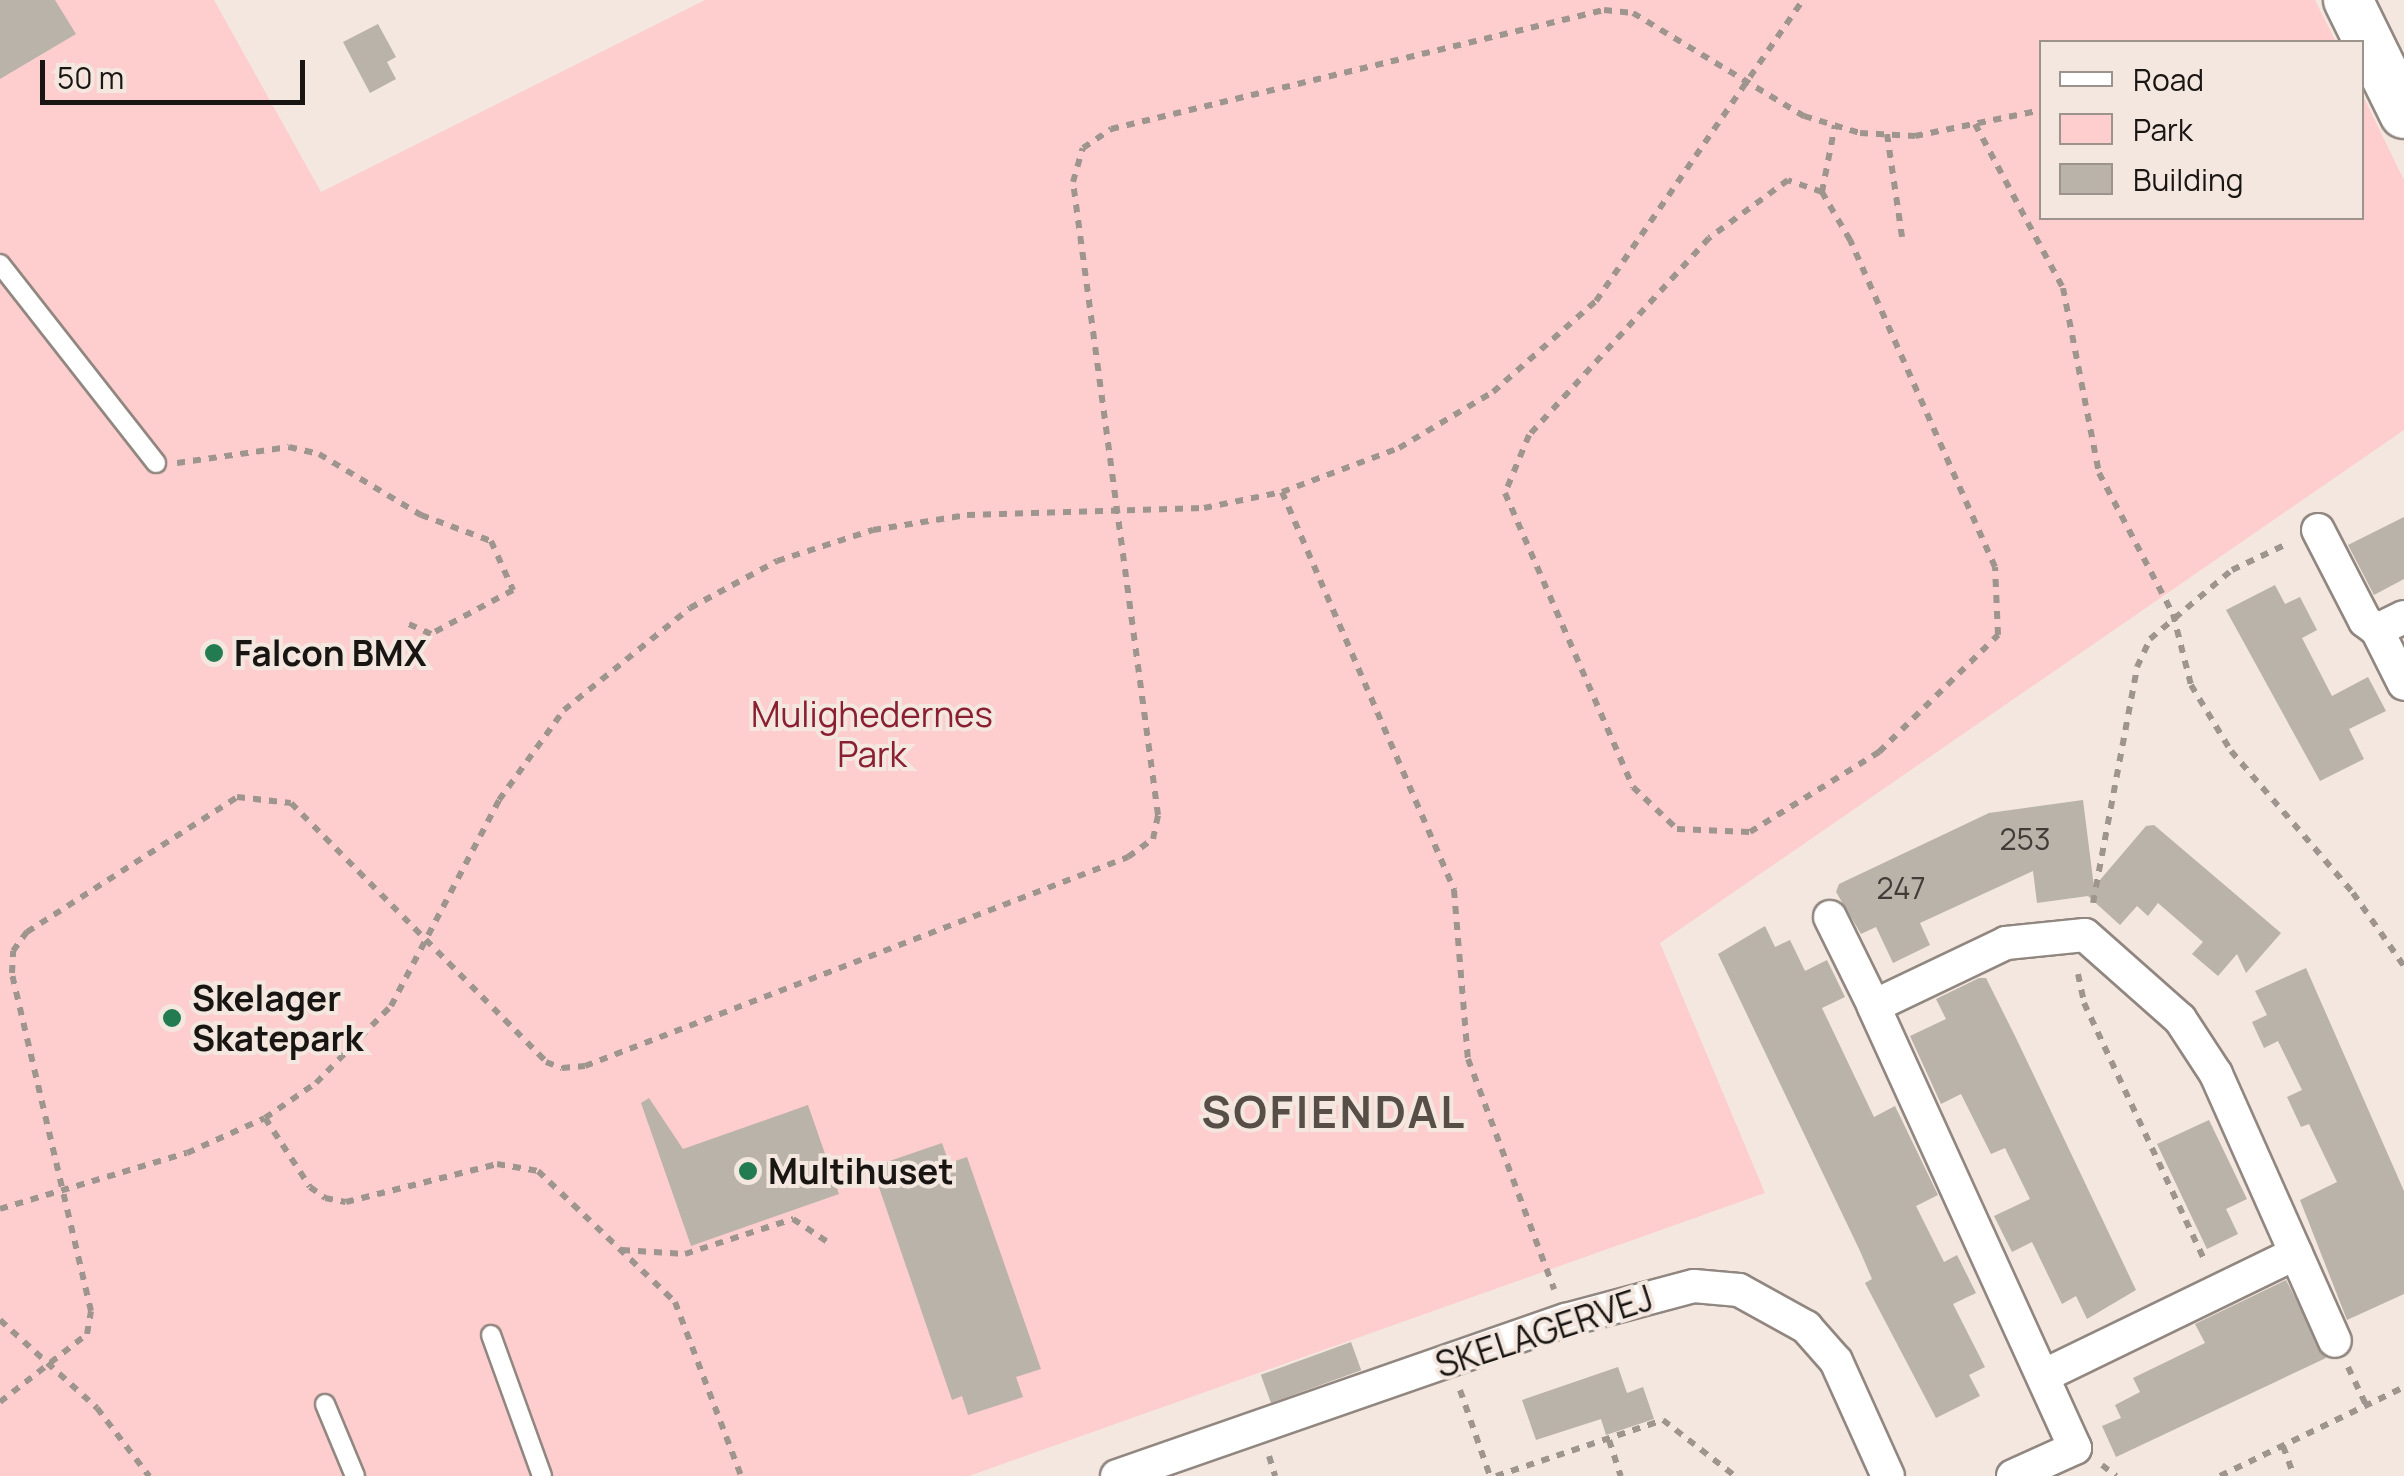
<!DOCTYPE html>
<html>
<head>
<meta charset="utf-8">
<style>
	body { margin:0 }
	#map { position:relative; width:2404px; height:1476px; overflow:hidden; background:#f3e7df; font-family:Manrope,sans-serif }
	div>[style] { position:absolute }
	.green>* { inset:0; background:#fecece }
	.building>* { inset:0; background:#bab3a9; transform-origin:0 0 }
	.path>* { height:6px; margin-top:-3px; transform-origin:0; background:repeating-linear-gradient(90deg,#9e958f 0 8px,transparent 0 16px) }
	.roads { filter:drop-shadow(2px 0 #918780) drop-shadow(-2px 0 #918780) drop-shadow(0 2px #918780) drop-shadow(0 -2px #918780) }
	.lane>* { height:18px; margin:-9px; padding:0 9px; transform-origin:9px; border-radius:9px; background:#fff }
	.street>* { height:32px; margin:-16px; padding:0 16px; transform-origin:16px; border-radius:16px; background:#fff }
	.secondary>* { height:48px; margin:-24px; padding:0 24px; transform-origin:24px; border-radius:24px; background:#fff }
	.dots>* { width:28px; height:28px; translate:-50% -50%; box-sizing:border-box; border:5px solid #f3e7df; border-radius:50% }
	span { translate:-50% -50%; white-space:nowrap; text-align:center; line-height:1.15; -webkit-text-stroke:8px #f3e7df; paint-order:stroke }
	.number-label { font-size:30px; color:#413c38 }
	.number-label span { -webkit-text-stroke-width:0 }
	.poi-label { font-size:35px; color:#191512; font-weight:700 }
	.left { translate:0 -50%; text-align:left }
	.park-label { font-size:35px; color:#891f30 }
	.street-label { font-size:35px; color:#191512 }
	.district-label { font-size:45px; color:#574e47; font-weight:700; letter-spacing:2.5px }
	.legend { position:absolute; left:2039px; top:40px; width:325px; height:180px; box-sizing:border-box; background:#f3e7df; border:2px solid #9c938d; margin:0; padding:12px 18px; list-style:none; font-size:30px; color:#191512 }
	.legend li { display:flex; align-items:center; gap:20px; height:50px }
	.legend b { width:50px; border:2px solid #9c938d }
	.scale { position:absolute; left:40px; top:60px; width:265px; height:45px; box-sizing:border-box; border:5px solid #191512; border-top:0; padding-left:12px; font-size:30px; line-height:35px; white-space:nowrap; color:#191512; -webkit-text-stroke:8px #f3e7df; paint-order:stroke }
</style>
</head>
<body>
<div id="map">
	<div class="green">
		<div style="clip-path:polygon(0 0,214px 0,321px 192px,705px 0,2315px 0,2336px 42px,2042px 42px,2042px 218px,2362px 218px,2362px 94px,2404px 180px,2404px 430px,1660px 943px,1765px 1193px,969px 1476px,0 1476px)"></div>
	</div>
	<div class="building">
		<div style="clip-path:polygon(0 0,55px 0,76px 34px,0 79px)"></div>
		<div style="clip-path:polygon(378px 24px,396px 57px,387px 62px,396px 79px,370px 93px,343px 42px)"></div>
		<div style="clip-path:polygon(2404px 517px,2404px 579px,2374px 595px,2348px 545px)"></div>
		<div style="clip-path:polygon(2275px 585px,2285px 604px,2300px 597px,2317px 630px,2302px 638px,2332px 696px,2368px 677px,2386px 711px,2349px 729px,2364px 759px,2320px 781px,2226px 610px)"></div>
		<div style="clip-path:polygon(2083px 800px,2094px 887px,2146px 826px,2154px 825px,2281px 933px,2246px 973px,2237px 954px,2218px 976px,2192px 954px,2203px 942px,2158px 903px,2148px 916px,2137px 906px,2120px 925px,2088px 896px,2037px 903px,2033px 871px,1920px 923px,1930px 945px,1893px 963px,1876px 927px,1861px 934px,1836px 892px,1839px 884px,1989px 813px)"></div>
		<div style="clip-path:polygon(1765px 926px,1775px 947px,1790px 940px,1805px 971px,1827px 960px,1845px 997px,1822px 1008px,1874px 1117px,1895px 1106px,1938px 1195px,1916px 1206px,1944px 1262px,1957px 1255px,1976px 1293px,1953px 1304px,1985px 1367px,1969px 1375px,1980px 1396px,1936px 1418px,1865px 1283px,1872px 1279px,1860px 1251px,1718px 954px)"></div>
		<div style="clip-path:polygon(2306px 968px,2404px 1191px,2404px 1294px,2347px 1320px,2300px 1200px,2337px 1182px,2309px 1124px,2301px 1127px,2287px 1097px,2302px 1090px,2278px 1041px,2264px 1048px,2252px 1022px,2267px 1015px,2255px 991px)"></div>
		<div style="clip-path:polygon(1979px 978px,1986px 978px,2016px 1038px,2136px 1290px,2087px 1319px,2076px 1296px,2062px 1304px,2032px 1242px,2012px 1252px,1994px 1216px,2030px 1199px,2005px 1148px,1991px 1154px,1961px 1094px,1941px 1104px,1910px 1036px,1946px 1019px,1936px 999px)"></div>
		<div style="clip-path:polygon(649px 1098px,683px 1149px,808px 1105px,839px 1194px,691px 1246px,641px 1103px)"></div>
		<div style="clip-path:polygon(2209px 1120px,2247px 1199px,2226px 1209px,2238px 1234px,2207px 1249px,2157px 1144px)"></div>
		<div style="clip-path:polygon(942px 1143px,949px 1163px,967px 1157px,1041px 1369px,1016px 1377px,1023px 1397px,968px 1415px,962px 1396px,952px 1400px,872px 1167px)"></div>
		<div style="clip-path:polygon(2286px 1280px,2326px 1358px,2116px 1457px,2102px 1426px,2121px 1418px,2115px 1405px,2140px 1392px,2133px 1378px,2205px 1343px,2195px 1324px)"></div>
		<div style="left:1351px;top:1342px;width:30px;height:96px;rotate:70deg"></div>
		<div style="clip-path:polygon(1618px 1367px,1627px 1393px,1643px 1387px,1654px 1419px,1606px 1435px,1601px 1419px,1536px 1440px,1522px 1400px)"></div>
	</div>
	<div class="path">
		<div style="left:1975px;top:124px;width:186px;rotate:61.8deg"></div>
		<div style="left:2063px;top:288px;width:188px;rotate:79deg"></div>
		<div style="left:2099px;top:473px;width:159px;rotate:62.3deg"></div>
		<div style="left:2173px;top:614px;width:73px;rotate:75.8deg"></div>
		<div style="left:2191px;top:685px;width:77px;rotate:58.8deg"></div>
		<div style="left:2231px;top:751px;width:187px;rotate:49.3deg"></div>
		<div style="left:2353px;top:893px;width:89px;rotate:55.1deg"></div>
		<div style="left:1887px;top:134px;width:104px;rotate:81.7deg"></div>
		<div style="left:1822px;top:192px;width:36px;rotate:-161deg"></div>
		<div style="left:1788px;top:180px;width:98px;rotate:143.7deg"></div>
		<div style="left:1709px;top:238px;width:267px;rotate:132.4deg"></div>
		<div style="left:1529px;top:435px;width:63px;rotate:112.5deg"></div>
		<div style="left:1505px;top:493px;width:321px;rotate:66.5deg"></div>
		<div style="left:1633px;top:787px;width:61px;rotate:43.7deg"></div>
		<div style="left:1677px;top:829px;width:73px;rotate:2.4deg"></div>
		<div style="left:1750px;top:832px;width:152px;rotate:-31.8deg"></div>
		<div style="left:1879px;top:752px;width:167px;rotate:-44.5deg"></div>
		<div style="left:1998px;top:635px;width:68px;rotate:-92.5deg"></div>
		<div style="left:1995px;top:567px;width:358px;rotate:-113.9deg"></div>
		<div style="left:1850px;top:240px;width:56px;rotate:-120.3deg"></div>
		<div style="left:1822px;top:192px;width:68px;rotate:-79deg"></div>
		<div style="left:177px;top:463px;width:113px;rotate:-8.1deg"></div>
		<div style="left:289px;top:447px;width:31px;rotate:13deg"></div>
		<div style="left:319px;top:454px;width:119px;rotate:30.9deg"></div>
		<div style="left:421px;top:515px;width:75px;rotate:20.4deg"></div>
		<div style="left:491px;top:541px;width:54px;rotate:65.8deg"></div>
		<div style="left:513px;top:590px;width:93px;rotate:151.8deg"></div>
		<div style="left:431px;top:634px;width:30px;rotate:-156deg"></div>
		<div style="left:1282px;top:492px;width:434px;rotate:66.6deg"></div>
		<div style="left:1454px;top:890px;width:170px;rotate:85.3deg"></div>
		<div style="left:1468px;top:1059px;width:246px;rotate:69.5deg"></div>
		<div style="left:2093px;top:903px;width:240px;rotate:-79.4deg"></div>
		<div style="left:2137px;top:667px;width:31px;rotate:-65deg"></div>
		<div style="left:2150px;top:639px;width:107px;rotate:-40.1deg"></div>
		<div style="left:2232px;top:570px;width:63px;rotate:-25.3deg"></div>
		<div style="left:2078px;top:974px;width:30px;rotate:78deg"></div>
		<div style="left:2084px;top:1003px;width:287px;rotate:64.9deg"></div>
		<div style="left:265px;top:1118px;width:82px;rotate:56.9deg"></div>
		<div style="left:310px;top:1187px;width:19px;rotate:36deg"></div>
		<div style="left:325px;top:1198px;width:21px;rotate:11deg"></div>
		<div style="left:346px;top:1202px;width:156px;rotate:-14.1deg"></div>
		<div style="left:497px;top:1164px;width:42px;rotate:9.7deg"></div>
		<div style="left:538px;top:1171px;width:190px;rotate:43.7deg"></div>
		<div style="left:675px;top:1302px;width:186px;rotate:69.2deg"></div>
		<div style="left:0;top:1209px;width:195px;rotate:-16.7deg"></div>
		<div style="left:187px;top:1153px;width:85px;rotate:-24.2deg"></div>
		<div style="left:265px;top:1118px;width:62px;rotate:-34.5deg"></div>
		<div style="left:316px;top:1083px;width:107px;rotate:-45.8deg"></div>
		<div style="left:391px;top:1006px;width:233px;rotate:-62.3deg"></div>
		<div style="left:499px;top:800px;width:111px;rotate:-54.2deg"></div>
		<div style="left:564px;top:710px;width:162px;rotate:-39deg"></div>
		<div style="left:690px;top:608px;width:99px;rotate:-28.4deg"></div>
		<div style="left:777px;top:561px;width:101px;rotate:-17.9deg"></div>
		<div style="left:873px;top:530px;width:95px;rotate:-9.1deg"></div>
		<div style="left:967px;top:515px;width:237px;rotate:-1.7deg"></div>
		<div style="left:1204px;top:508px;width:80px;rotate:-11.6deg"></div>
		<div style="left:1282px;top:492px;width:125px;rotate:-20.6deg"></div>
		<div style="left:1399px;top:448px;width:109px;rotate:-30.8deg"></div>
		<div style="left:1493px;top:392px;width:137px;rotate:-41.5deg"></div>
		<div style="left:1596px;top:301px;width:365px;rotate:-55.5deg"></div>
		<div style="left:622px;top:1250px;width:63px;rotate:3.6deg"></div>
		<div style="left:685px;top:1254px;width:114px;rotate:-18deg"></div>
		<div style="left:793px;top:1219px;width:43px;rotate:33.7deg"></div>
		<div style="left:0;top:1320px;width:131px;rotate:42.2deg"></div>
		<div style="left:97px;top:1408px;width:86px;rotate:52.6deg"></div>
		<div style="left:2348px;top:1367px;width:44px;rotate:64.6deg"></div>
		<div style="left:1460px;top:1390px;width:91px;rotate:70.8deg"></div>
		<div style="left:0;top:1402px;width:110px;rotate:-38deg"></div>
		<div style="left:87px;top:1334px;width:23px;rotate:-80deg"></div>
		<div style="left:91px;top:1311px;width:347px;rotate:-103.2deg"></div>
		<div style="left:12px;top:973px;width:22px;rotate:-87deg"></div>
		<div style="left:13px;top:951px;width:24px;rotate:-54deg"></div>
		<div style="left:27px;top:932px;width:250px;rotate:-32.7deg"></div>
		<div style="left:237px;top:797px;width:54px;rotate:6.3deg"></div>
		<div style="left:291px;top:803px;width:363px;rotate:45.4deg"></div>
		<div style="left:546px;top:1062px;width:17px;rotate:21deg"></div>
		<div style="left:562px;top:1068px;width:23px;rotate:-5deg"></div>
		<div style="left:585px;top:1066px;width:582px;rotate:-21.05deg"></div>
		<div style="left:1128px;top:857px;width:31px;rotate:-36deg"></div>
		<div style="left:1153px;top:839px;width:25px;rotate:-78deg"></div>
		<div style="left:1158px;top:815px;width:639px;rotate:-97.65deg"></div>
		<div style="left:1073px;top:182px;width:35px;rotate:-74deg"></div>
		<div style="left:1083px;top:148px;width:34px;rotate:-34deg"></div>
		<div style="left:1111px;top:129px;width:507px;rotate:-13.57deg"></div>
		<div style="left:1604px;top:10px;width:29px;rotate:6deg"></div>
		<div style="left:1633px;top:13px;width:200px;rotate:31.1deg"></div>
		<div style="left:1804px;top:116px;width:59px;rotate:16.9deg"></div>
		<div style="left:1860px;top:133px;width:55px;rotate:3.1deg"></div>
		<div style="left:1915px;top:136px;width:130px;rotate:-11.6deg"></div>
		<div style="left:1609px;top:1440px;width:38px;rotate:72deg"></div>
		<div style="left:2283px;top:1446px;width:32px;rotate:70deg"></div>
		<div style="left:1269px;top:1456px;width:21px;rotate:73deg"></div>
		<div style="left:2102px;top:1465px;width:18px;rotate:38deg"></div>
		<div style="left:1496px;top:1476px;width:176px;rotate:-18.5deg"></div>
		<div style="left:1663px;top:1420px;width:91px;rotate:37.9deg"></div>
		<div style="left:2220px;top:1476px;width:204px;rotate:-25.8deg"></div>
	</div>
	<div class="roads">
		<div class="lane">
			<div style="left:0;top:264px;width:253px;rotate:51.9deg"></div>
			<div style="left:491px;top:1335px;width:150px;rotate:70.1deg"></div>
			<div style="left:325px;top:1404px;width:78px;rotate:67.4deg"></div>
		</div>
		<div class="street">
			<div style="left:2318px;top:530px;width:102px;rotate:62.7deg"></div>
			<div style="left:2365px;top:621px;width:15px;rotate:37deg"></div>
			<div style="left:2404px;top:617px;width:30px;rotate:154deg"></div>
			<div style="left:2377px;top:630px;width:60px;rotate:63.4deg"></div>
			<div style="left:1830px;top:917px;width:99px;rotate:63.7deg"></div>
			<div style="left:2043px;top:1376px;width:281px;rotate:-25.9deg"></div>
			<div style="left:1117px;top:1476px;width:475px;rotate:-19.2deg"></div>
			<div style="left:1566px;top:1320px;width:132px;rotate:-14.9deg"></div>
			<div style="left:1694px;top:1286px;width:45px;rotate:5.1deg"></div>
			<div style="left:1739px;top:1290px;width:77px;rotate:28.9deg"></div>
			<div style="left:1806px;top:1327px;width:45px;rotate:48.6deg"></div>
			<div style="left:1836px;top:1361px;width:126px;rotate:65.7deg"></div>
			<div style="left:2013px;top:1476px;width:68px;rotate:-24.3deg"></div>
			<div style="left:2075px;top:1448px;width:486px;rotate:-114.5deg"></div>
			<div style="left:1874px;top:1006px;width:146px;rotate:-25.5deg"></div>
			<div style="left:2006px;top:943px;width:79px;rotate:-5.8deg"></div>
			<div style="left:2085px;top:935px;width:127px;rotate:41.5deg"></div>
			<div style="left:2180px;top:1019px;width:66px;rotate:56.8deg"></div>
			<div style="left:2216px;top:1074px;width:292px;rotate:66deg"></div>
		</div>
		<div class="secondary">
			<div style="left:2348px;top:0;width:127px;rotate:63.8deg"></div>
		</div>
	</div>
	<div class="dots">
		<div style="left:214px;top:653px;background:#237c51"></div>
		<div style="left:172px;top:1018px;background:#237c51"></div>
		<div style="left:748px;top:1171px;background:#237c51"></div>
	</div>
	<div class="number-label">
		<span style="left:2025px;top:839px">253</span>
		<span style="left:1901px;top:888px">247</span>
	</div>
	<div class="poi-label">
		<span class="left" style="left:234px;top:653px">Falcon BMX</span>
		<span class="left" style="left:192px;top:1018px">Skelager<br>Skatepark</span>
		<span class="left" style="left:768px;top:1171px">Multihuset</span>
	</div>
	<div class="park-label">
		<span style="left:872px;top:734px">Mulighedernes<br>Park</span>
	</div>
	<div class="street-label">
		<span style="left:1544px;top:1331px;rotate:-18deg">SKELAGERVEJ</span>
	</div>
	<div class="district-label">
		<span style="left:1334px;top:1112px">SOFIENDAL</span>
	</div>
	<ul class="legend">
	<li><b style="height:12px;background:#fff"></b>Road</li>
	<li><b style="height:28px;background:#fecece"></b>Park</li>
	<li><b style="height:28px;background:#bab3a9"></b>Building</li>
	</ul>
	<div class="scale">50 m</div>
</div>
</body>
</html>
